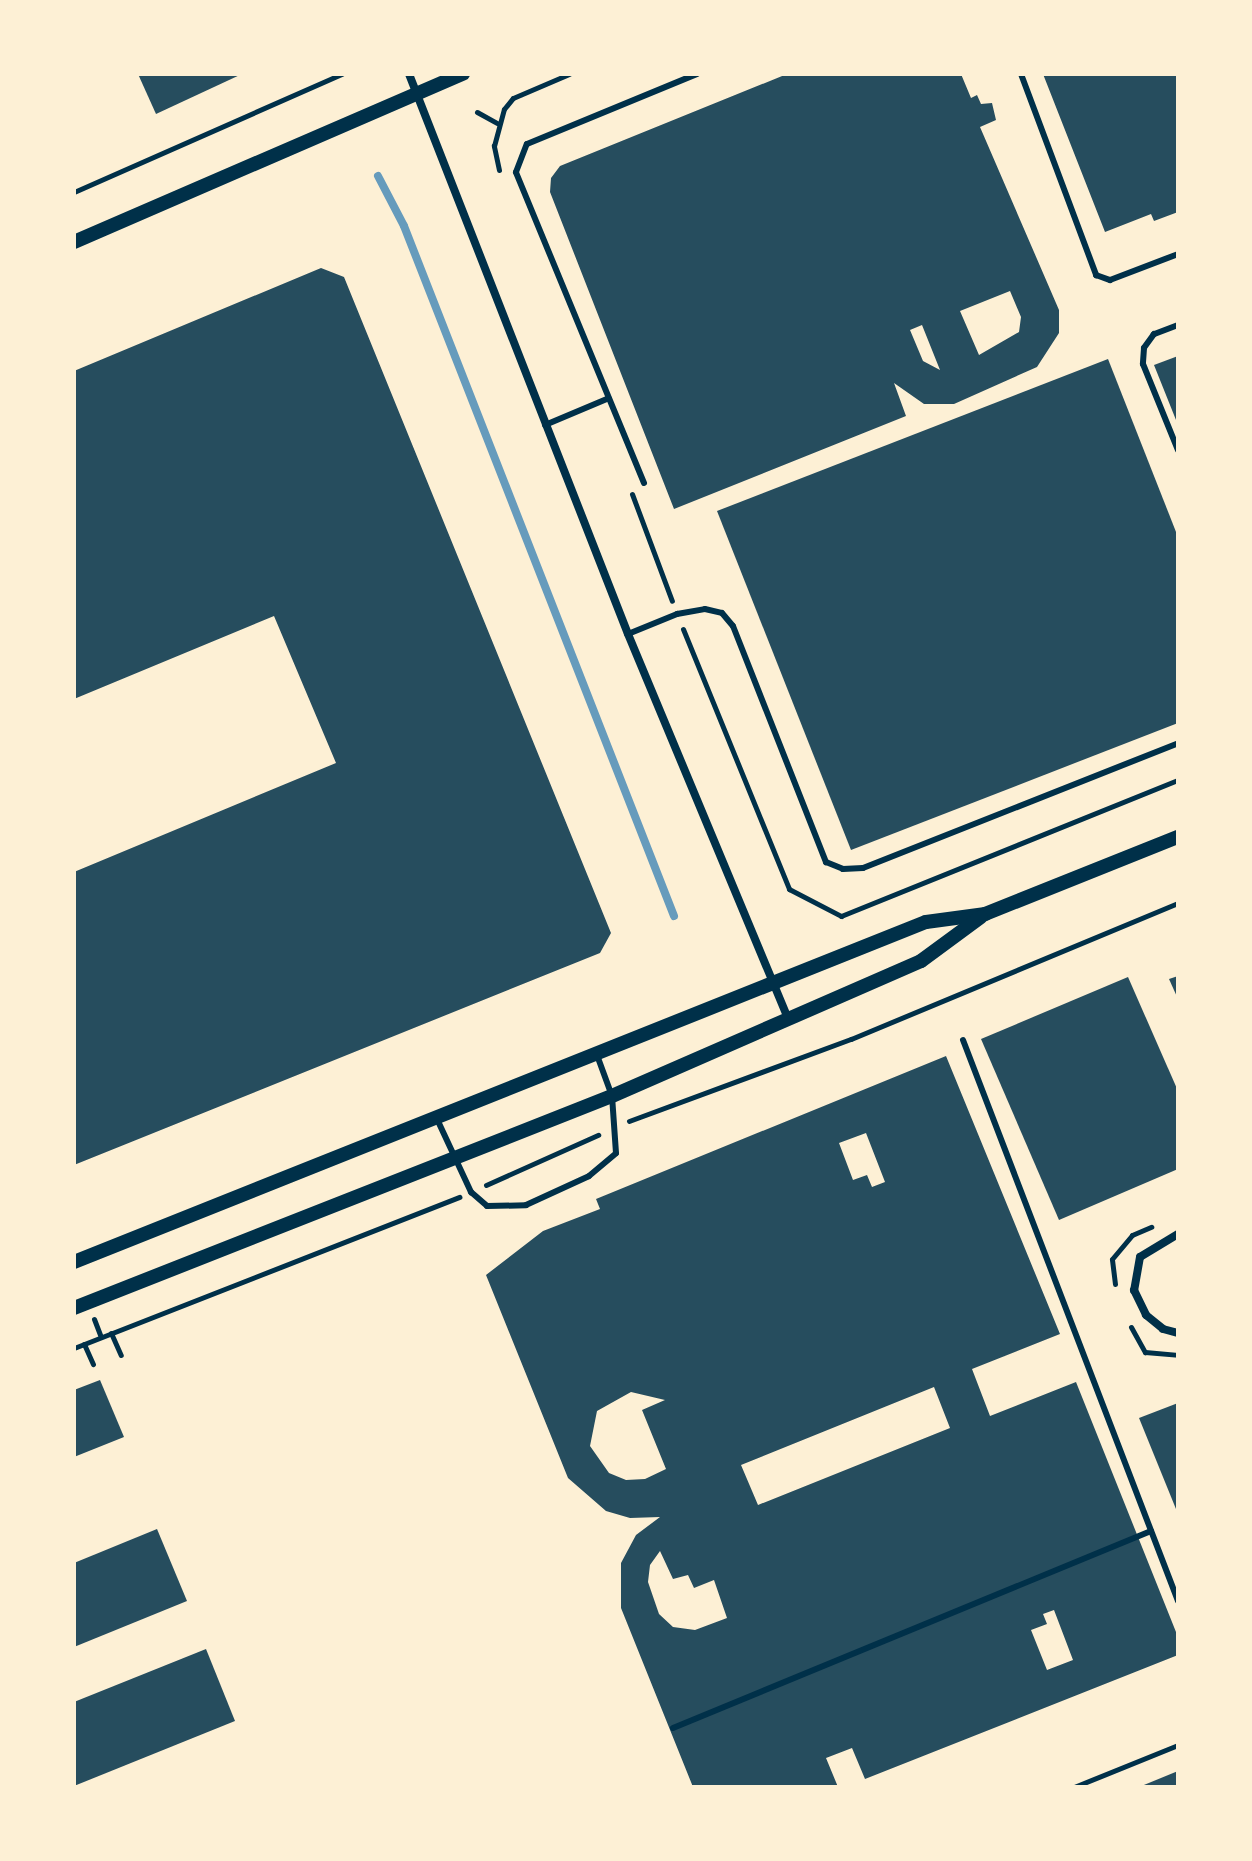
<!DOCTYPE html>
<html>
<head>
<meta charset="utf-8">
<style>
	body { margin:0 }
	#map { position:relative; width:1252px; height:1861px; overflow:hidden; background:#fdf0d5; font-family:"Zilla Slab",serif }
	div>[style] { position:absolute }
	.stream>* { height:8px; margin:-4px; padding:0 4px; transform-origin:4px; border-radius:4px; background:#669bbc }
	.building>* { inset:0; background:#264d5e }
	.path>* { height:5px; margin:-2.5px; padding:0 2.5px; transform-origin:2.5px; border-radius:2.5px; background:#003049 }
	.service>* { height:6px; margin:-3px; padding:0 3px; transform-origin:3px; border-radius:3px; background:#003049 }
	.minor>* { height:8px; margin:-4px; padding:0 4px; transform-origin:4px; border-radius:4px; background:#003049 }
	.tertiary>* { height:14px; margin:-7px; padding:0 7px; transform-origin:7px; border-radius:7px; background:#003049 }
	span { translate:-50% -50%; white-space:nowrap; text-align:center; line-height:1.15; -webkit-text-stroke:8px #fdf0d5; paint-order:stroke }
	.frame { position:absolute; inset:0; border:76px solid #fdf0d5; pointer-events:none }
</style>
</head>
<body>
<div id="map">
	<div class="stream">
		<div style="left:378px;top:176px;width:56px;rotate:62.5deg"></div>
		<div style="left:404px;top:226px;width:741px;rotate:68.63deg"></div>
	</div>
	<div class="building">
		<div style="clip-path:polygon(138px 74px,242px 74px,156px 114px)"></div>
		<div style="clip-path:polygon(evenodd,787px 74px,961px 74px,971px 98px,977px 95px,981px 104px,992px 103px,996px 120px,980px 127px,1059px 310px,1059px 333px,1037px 367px,954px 404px,924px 404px,894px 383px,906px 416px,674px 509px,550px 192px,551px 178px,560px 166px,787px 74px,1010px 291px,1021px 317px,1019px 332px,979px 355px,960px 311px,1010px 291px,787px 74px,922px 325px,940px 370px,923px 361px,910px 330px,922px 325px)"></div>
		<div style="clip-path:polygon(1043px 74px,1178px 74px,1178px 212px,1154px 221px,1151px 214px,1105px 232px)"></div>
		<div style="clip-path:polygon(321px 268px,344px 277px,611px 933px,600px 953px,74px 1165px,74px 872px,336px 763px,274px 616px,74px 699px,74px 371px)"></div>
		<div style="clip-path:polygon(1178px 356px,1178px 425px,1154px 365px)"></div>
		<div style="clip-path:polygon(1108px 359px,1178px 537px,1178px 723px,851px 850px,717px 511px)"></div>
		<div style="clip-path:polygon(1178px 976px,1178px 999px,1169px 979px)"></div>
		<div style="clip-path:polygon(1128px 977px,1178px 1091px,1178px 1169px,1059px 1220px,981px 1039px)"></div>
		<div style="clip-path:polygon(evenodd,946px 1056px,1060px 1334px,972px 1369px,990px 1416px,1076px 1382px,1178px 1637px,1178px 1655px,865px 1779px,852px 1748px,826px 1758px,838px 1787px,693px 1787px,621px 1608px,621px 1563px,636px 1535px,660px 1517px,630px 1518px,606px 1511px,568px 1478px,486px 1275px,543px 1231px,600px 1209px,596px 1199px,946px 1056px,866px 1133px,885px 1182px,872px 1187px,867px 1175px,853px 1180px,839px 1143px,866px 1133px,946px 1056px,934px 1387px,950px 1428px,758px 1505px,741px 1465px,934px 1387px,946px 1056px,631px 1392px,665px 1400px,642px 1410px,666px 1469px,645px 1479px,626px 1480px,609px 1473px,590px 1446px,597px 1411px,631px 1392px,946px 1056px,660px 1551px,673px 1579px,688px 1575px,694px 1588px,714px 1580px,727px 1618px,695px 1630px,673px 1627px,659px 1614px,648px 1582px,650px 1565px,660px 1551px,946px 1056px,1054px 1610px,1073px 1660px,1047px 1670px,1031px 1630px,1047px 1624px,1043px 1614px,1054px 1610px)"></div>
		<div style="clip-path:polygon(100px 1380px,124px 1437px,74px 1457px,74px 1390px)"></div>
		<div style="clip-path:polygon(1178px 1403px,1178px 1514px,1139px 1418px)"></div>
		<div style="clip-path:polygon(157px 1529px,187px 1601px,74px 1647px,74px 1563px)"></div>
		<div style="clip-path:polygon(206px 1649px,235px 1721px,74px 1786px,74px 1702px)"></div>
		<div style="clip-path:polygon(1178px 1771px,1178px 1787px,1139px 1787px)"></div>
	</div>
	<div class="path">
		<div style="left:477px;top:112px;width:23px;rotate:29deg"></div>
		<div style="left:499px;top:170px;width:25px;rotate:-102deg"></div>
		<div style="left:494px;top:146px;width:38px;rotate:-75deg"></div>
		<div style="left:504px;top:109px;width:14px;rotate:-51deg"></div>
		<div style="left:513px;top:98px;width:61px;rotate:-23.2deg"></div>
		<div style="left:74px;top:192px;width:293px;rotate:-23.8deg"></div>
		<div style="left:632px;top:494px;width:114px;rotate:69.5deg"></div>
		<div style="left:683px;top:629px;width:281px;rotate:67.8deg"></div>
		<div style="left:789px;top:889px;width:59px;rotate:27.4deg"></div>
		<div style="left:841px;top:916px;width:363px;rotate:-22deg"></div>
		<div style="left:629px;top:1121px;width:237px;rotate:-20.3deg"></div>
		<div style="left:851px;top:1039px;width:354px;rotate:-22.6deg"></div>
		<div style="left:486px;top:1185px;width:123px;rotate:-24.1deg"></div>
		<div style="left:1115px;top:1284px;width:25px;rotate:-97deg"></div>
		<div style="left:1112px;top:1259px;width:31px;rotate:-50deg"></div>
		<div style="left:1132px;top:1235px;width:21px;rotate:-23deg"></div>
		<div style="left:94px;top:1319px;width:19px;rotate:69deg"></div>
		<div style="left:1131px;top:1327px;width:29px;rotate:61deg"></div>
		<div style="left:1145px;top:1352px;width:33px;rotate:5deg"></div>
		<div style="left:111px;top:1333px;width:24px;rotate:66deg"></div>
		<div style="left:84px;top:1344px;width:22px;rotate:66deg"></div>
		<div style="left:74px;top:1348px;width:414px;rotate:-21.4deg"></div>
		<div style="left:1074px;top:1787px;width:112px;rotate:-22deg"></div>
	</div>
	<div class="service">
		<div style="left:1021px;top:74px;width:215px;rotate:69.5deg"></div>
		<div style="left:1096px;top:275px;width:15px;rotate:20deg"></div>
		<div style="left:1110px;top:280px;width:73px;rotate:-20.9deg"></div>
		<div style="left:1178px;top:325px;width:26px;rotate:159deg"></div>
		<div style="left:1154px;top:334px;width:17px;rotate:126deg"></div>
		<div style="left:1144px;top:348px;width:16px;rotate:94deg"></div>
		<div style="left:1143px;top:364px;width:93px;rotate:67.9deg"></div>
		<div style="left:545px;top:425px;width:69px;rotate:-22.9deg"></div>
		<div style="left:644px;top:483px;width:336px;rotate:-112.4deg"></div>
		<div style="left:516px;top:172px;width:30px;rotate:-69deg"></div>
		<div style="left:527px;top:144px;width:184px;rotate:-22.4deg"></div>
		<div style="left:628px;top:634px;width:53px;rotate:-22.2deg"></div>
		<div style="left:677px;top:614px;width:28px;rotate:-10deg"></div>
		<div style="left:705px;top:609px;width:17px;rotate:13deg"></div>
		<div style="left:722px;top:613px;width:17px;rotate:50deg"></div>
		<div style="left:733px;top:626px;width:254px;rotate:68.5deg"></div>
		<div style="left:826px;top:862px;width:18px;rotate:22deg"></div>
		<div style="left:843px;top:869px;width:20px;rotate:-3deg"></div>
		<div style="left:863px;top:868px;width:339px;rotate:-21.6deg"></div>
		<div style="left:963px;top:1040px;width:601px;rotate:69.03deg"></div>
		<div style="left:437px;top:1119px;width:81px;rotate:65deg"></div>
		<div style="left:471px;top:1192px;width:21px;rotate:41deg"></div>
		<div style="left:487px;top:1206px;width:39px;rotate:-1deg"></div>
		<div style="left:526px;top:1205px;width:69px;rotate:-24.7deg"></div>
		<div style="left:589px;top:1176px;width:35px;rotate:-40deg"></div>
		<div style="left:616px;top:1153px;width:57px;rotate:-94deg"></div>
		<div style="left:612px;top:1096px;width:44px;rotate:-110.1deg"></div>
		<div style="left:673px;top:1728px;width:517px;rotate:-22.4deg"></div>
	</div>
	<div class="minor">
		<div style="left:409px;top:74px;width:601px;rotate:68.64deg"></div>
		<div style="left:628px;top:634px;width:414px;rotate:67.4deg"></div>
		<div style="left:1178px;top:1234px;width:44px;rotate:148.8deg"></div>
		<div style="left:1140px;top:1257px;width:34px;rotate:100deg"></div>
		<div style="left:1134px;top:1290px;width:28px;rotate:64deg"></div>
		<div style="left:1146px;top:1315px;width:22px;rotate:39deg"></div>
		<div style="left:1163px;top:1329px;width:16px;rotate:15deg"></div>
	</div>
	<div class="tertiary">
		<div style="left:74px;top:242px;width:424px;rotate:-23.4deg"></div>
		<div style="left:74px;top:1262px;width:917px;rotate:-21.76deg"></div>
		<div style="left:926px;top:922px;width:60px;rotate:-7.7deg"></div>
		<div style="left:985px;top:914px;width:208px;rotate:-21.8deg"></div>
		<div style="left:74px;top:1308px;width:578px;rotate:-21.51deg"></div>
		<div style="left:612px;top:1096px;width:337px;rotate:-23.6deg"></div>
		<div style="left:921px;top:961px;width:74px;rotate:-36.3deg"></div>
	</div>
	<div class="frame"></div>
</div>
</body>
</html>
